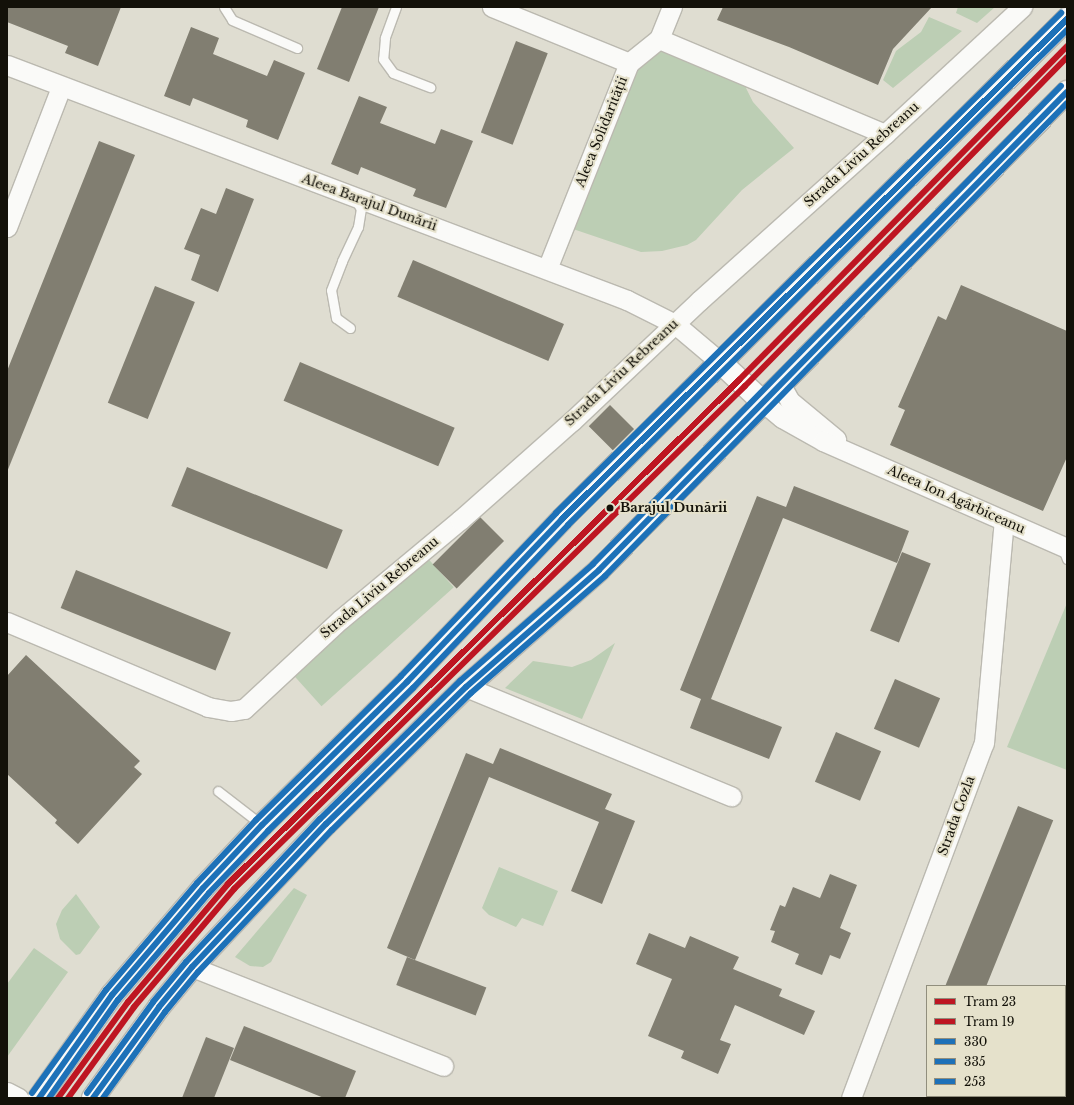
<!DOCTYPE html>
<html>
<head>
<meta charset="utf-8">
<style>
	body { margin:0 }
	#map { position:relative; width:1074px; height:1105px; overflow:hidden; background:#dfddd1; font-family:"Libre Baskerville",serif }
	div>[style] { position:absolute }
	.green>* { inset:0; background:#bcceb4; transform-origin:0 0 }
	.building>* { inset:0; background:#817e71; transform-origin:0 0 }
	.roads { filter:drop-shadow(1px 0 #bbb9b0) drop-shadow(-1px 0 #bbb9b0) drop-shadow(0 1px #bbb9b0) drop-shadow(0 -1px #bbb9b0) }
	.service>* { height:9px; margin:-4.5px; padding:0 4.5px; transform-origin:4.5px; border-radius:4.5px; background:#fafaf8 }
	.minor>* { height:19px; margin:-9.5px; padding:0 9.5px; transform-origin:9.5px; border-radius:9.5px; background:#fafaf8 }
	.tertiary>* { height:22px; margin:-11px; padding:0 11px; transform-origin:11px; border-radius:11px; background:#fafaf8 }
	.bus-1>* { height:6px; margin:-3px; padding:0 3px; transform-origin:3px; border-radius:3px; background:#1d71b8 }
	.bus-2>* { height:6px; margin:-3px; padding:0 3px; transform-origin:3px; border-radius:3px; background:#1d71b8 }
	.bus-3>* { height:6px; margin:-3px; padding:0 3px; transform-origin:3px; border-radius:3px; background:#1d71b8 }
	.tram-1>* { height:6px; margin:-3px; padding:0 3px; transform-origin:3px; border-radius:3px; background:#be1622 }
	.tram-2>* { height:6px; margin:-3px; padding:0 3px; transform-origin:3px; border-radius:3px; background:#be1622 }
	.dots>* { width:11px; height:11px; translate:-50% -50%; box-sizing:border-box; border:2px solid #e5e1cb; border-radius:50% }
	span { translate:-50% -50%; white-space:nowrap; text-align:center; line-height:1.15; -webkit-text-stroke:4px #e5e1cb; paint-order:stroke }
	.street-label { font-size:13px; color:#131109 }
	.stop-label { font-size:13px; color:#131109; font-weight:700 }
	.left { translate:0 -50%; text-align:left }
	.frame { position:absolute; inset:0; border:8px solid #131109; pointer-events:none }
	.legend { position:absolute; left:926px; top:985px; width:140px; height:112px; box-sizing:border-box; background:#e5e1cb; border:1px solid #918e7d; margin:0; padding:5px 7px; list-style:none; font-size:12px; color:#131109 }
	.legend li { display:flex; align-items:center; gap:8px; height:20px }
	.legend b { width:20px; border:1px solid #918e7d }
</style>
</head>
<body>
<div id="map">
	<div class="green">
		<div style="clip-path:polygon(958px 7px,995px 7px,977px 23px,956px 13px)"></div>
		<div style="clip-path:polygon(929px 17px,962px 31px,893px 88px,883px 80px,896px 51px,921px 32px)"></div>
		<div style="clip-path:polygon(658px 46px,748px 82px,746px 88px,753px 102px,794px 148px,742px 190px,696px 240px,687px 245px,662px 251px,641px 252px,573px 229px,634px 70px)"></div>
		<div style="left:423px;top:553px;width:46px;height:178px;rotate:48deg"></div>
		<div style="clip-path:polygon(1067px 603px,1067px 770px,1007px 747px)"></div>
		<div style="clip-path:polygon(615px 643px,582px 719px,505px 688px,533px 661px,572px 667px,591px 660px)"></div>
		<div style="clip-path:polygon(499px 867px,558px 891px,543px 926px,522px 918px,516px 927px,489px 915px,482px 908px)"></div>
		<div style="clip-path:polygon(294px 888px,307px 895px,271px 962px,263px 967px,250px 966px,235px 957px)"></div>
		<div style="clip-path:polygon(76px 894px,100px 927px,80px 954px,76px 955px,60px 939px,56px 924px,62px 910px)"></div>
		<div style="clip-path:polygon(34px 948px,68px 972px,7px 1057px,7px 984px)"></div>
	</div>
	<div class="building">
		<div style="clip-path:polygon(7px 7px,121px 7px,98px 66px,65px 53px,68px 46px,7px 22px)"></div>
		<div style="clip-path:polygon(342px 7px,379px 7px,349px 82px,317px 69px)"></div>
		<div style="clip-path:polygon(723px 7px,932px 7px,893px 49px,878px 85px,789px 47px,717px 20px)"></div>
		<div style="clip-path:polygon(191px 27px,219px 38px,213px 54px,267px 76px,274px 60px,305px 73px,278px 140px,246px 127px,248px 120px,193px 98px,190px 106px,164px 96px)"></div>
		<div style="left:516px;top:41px;width:34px;height:98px;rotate:21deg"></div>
		<div style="clip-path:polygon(359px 96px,387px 107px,380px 123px,435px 144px,441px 129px,473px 141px,446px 208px,413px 196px,416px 189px,361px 167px,358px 175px,331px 164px)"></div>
		<div style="clip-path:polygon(99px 141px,135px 155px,7px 472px,7px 371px)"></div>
		<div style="clip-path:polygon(226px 188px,254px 199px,218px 292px,191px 280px,200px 255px,184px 249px,201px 208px,216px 214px)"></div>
		<div style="left:413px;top:260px;width:164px;height:40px;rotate:23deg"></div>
		<div style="clip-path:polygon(961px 285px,1067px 331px,1067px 457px,1043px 511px,890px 445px,905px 410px,898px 407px,938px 316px,946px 320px)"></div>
		<div style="left:155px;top:286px;width:43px;height:126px;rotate:22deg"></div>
		<div style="left:300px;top:362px;width:168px;height:42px;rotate:23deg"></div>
		<div style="left:610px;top:405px;width:34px;height:30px;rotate:45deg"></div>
		<div style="left:187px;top:467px;width:168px;height:42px;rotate:22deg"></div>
		<div style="clip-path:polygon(794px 486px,909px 531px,897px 563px,783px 518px,711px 699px,782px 727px,769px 759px,690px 728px,701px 699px,680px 690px,757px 496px,786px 507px)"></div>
		<div style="left:480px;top:517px;width:34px;height:67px;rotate:45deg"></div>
		<div style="left:902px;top:552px;width:31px;height:85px;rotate:22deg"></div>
		<div style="left:76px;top:570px;width:167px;height:41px;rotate:22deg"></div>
		<div style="clip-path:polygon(26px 655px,140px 761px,134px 767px,142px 774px,78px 844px,55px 823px,57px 820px,7px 774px,7px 676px)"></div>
		<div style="left:895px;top:679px;width:49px;height:54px;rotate:23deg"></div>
		<div style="left:836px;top:732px;width:49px;height:54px;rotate:23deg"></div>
		<div style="clip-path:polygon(500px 748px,612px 794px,605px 809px,635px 821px,602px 904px,571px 891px,599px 822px,489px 777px,415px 960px,387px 948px,466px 753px,493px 764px)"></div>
		<div style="left:1018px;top:806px;width:38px;height:193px;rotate:22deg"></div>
		<div style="clip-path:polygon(830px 874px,857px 885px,840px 928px,851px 933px,840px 959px,830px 955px,822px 975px,795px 964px,799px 954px,771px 942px,775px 931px,770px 930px,780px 905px,785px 907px,793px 887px,820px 898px)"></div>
		<div style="clip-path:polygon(649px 933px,685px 948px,690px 936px,739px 957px,733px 969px,782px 989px,779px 996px,815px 1011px,804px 1035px,735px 1005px,720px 1040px,731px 1044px,718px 1074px,681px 1058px,684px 1051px,648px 1036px,672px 979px,636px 964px)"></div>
		<div style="left:407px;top:957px;width:85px;height:30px;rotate:21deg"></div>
		<div style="clip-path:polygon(244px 1026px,356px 1071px,345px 1098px,324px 1098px,230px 1060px)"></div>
		<div style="clip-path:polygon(206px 1037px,234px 1048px,214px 1098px,182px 1098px)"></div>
	</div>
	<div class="roads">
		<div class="service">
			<div style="left:224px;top:7px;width:15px;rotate:58deg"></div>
			<div style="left:232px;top:20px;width:71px;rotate:23.3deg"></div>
			<div style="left:396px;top:7px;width:33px;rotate:110deg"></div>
			<div style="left:385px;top:38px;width:21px;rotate:95deg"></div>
			<div style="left:383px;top:59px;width:17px;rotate:54deg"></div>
			<div style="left:393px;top:73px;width:40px;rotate:21deg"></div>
			<div style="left:350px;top:328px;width:17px;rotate:-144deg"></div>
			<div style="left:336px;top:318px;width:28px;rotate:-100deg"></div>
			<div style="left:331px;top:290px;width:31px;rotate:-69deg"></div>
			<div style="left:342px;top:261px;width:38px;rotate:-65deg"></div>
			<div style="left:358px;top:227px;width:18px;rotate:-81deg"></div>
			<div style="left:361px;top:209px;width:12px;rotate:-121deg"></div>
			<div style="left:1062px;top:546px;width:14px;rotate:69deg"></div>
			<div style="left:218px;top:791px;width:56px;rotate:37.7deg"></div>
			<div style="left:1065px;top:1054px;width:2px;rotate:27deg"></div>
			<div style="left:1013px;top:1098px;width:2px;rotate:-63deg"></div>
		</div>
		<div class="minor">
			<div style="left:492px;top:7px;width:148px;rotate:22.2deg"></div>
			<div style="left:659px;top:39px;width:245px;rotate:22.8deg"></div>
			<div style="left:7px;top:65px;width:663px;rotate:20.76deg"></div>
			<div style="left:627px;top:300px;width:54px;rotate:26.6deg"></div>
			<div style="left:675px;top:324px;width:59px;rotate:40.2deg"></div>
			<div style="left:7px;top:227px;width:150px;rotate:-68.9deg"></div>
			<div style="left:547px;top:269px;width:222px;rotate:-68.3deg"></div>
			<div style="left:629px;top:63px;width:38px;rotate:-39deg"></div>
			<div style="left:659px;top:39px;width:35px;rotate:-68deg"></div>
			<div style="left:781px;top:385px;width:18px;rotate:61deg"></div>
			<div style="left:790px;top:401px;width:60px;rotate:39.6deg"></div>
			<div style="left:764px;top:403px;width:23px;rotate:40deg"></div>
			<div style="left:782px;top:418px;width:47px;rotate:29.3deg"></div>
			<div style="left:823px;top:441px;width:266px;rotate:23.7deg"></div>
			<div style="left:7px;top:622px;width:218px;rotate:22.9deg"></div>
			<div style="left:208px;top:707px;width:23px;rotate:10deg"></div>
			<div style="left:231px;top:711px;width:13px;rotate:-9deg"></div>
			<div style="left:244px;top:709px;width:132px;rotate:-42.9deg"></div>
			<div style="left:341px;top:619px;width:155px;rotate:-39.8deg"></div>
			<div style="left:460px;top:520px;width:149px;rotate:-41.5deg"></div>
			<div style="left:572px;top:421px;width:176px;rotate:-43.4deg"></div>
			<div style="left:700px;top:300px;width:249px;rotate:-41.9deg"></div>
			<div style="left:885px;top:134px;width:187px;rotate:-42.8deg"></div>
			<div style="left:466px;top:687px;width:287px;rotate:22.4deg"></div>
			<div style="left:192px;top:967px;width:270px;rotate:21.5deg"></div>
			<div style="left:7px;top:1092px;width:13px;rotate:27deg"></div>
			<div style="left:851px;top:1098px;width:379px;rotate:-69.5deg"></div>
			<div style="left:984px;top:743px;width:223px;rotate:-84.9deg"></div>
		</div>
		<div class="tertiary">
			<div style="left:720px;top:362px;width:60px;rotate:43deg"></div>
			<div style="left:39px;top:1098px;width:126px;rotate:-54.7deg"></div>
			<div style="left:112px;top:995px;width:140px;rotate:-49.6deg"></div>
			<div style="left:203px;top:888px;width:86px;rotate:-46.9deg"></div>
			<div style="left:262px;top:825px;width:204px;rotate:-44.6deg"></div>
			<div style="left:407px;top:682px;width:225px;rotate:-46.4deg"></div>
			<div style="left:562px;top:519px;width:711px;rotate:-44.71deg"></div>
			<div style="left:93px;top:1098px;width:112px;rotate:-54deg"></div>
			<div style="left:159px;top:1007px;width:52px;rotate:-50.5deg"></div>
			<div style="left:192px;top:967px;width:196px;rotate:-46.9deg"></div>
			<div style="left:326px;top:824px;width:196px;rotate:-44.4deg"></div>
			<div style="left:466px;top:687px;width:177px;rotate:-41.3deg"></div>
			<div style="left:599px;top:570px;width:669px;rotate:-45.61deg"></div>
		</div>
	</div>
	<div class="bus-1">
		<div style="left:39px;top:1098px;width:126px;rotate:-54.7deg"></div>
		<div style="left:112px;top:995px;width:140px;rotate:-49.6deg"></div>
		<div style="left:203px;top:888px;width:86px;rotate:-46.9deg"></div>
		<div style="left:262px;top:825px;width:204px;rotate:-44.6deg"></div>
		<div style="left:407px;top:682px;width:225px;rotate:-46.4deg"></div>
		<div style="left:562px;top:519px;width:711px;rotate:-44.71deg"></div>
		<div style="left:93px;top:1098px;width:112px;rotate:-54deg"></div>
		<div style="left:159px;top:1007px;width:52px;rotate:-50.5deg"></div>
		<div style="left:192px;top:967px;width:196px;rotate:-46.9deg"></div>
		<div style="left:326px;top:824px;width:196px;rotate:-44.4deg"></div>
		<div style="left:466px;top:687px;width:177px;rotate:-41.3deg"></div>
		<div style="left:599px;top:570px;width:669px;rotate:-45.61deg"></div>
	</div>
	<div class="bus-2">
		<div style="left:49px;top:1098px;width:120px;rotate:-54.9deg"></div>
		<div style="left:118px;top:1000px;width:140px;rotate:-49.6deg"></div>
		<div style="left:209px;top:893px;width:86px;rotate:-46.4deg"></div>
		<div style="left:268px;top:831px;width:204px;rotate:-44.6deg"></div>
		<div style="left:413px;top:688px;width:225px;rotate:-46.4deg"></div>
		<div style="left:568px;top:525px;width:703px;rotate:-44.77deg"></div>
		<div style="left:103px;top:1098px;width:106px;rotate:-54.2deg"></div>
		<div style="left:165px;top:1012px;width:52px;rotate:-50.5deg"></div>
		<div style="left:198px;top:972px;width:195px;rotate:-46.7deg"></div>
		<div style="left:332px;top:830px;width:195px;rotate:-44.6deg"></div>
		<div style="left:471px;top:693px;width:178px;rotate:-41.1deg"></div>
		<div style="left:605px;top:576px;width:661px;rotate:-45.67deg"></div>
	</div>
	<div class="bus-3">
		<div style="left:32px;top:1093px;width:127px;rotate:-54.3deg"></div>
		<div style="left:106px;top:990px;width:140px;rotate:-49.6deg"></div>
		<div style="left:197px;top:883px;width:86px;rotate:-46.9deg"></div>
		<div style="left:256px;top:820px;width:204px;rotate:-44.8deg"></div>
		<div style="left:401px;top:676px;width:225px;rotate:-46.4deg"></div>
		<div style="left:556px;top:513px;width:711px;rotate:-44.71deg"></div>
		<div style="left:87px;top:1093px;width:112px;rotate:-54deg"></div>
		<div style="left:153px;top:1002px;width:52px;rotate:-50.5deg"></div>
		<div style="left:186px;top:962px;width:196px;rotate:-46.9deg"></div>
		<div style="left:320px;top:819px;width:197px;rotate:-44.6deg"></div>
		<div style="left:460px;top:681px;width:177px;rotate:-41.3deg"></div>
		<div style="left:593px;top:564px;width:669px;rotate:-45.61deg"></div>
	</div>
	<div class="tram-1">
		<div style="left:58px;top:1098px;width:119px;rotate:-53.9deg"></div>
		<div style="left:128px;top:1002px;width:155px;rotate:-49.7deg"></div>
		<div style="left:228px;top:884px;width:718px;rotate:-44.6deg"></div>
		<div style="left:739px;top:380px;width:468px;rotate:-45.5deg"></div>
	</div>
	<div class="tram-2">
		<div style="left:68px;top:1098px;width:112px;rotate:-54deg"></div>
		<div style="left:134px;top:1007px;width:155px;rotate:-49.7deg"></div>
		<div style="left:234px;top:889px;width:717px;rotate:-44.55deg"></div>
		<div style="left:745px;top:386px;width:460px;rotate:-45.6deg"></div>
	</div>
	<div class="dots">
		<div style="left:610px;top:508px;background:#131109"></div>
	</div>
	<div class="street-label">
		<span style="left:602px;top:132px;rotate:-68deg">Aleea Solidarității</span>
		<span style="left:862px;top:155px;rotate:-42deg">Strada Liviu Rebreanu</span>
		<span style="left:369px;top:203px;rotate:20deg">Aleea Barajul Dunării</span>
		<span style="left:622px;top:373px;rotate:-43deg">Strada Liviu Rebreanu</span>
		<span style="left:956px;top:500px;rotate:24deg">Aleea Ion Agârbiceanu</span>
		<span style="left:380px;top:588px;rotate:-40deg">Strada Liviu Rebreanu</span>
		<span style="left:957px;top:816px;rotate:-70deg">Strada Cozla</span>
	</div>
	<div class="stop-label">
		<span class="left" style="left:620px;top:508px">Barajul Dunării</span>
	</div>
	<div class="frame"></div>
	<ul class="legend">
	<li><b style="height:5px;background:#be1622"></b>Tram 23</li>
	<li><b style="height:5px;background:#be1622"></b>Tram 19</li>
	<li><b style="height:5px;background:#1d71b8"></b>330</li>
	<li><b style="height:5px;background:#1d71b8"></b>335</li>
	<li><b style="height:5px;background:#1d71b8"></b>253</li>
	</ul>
</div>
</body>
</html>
